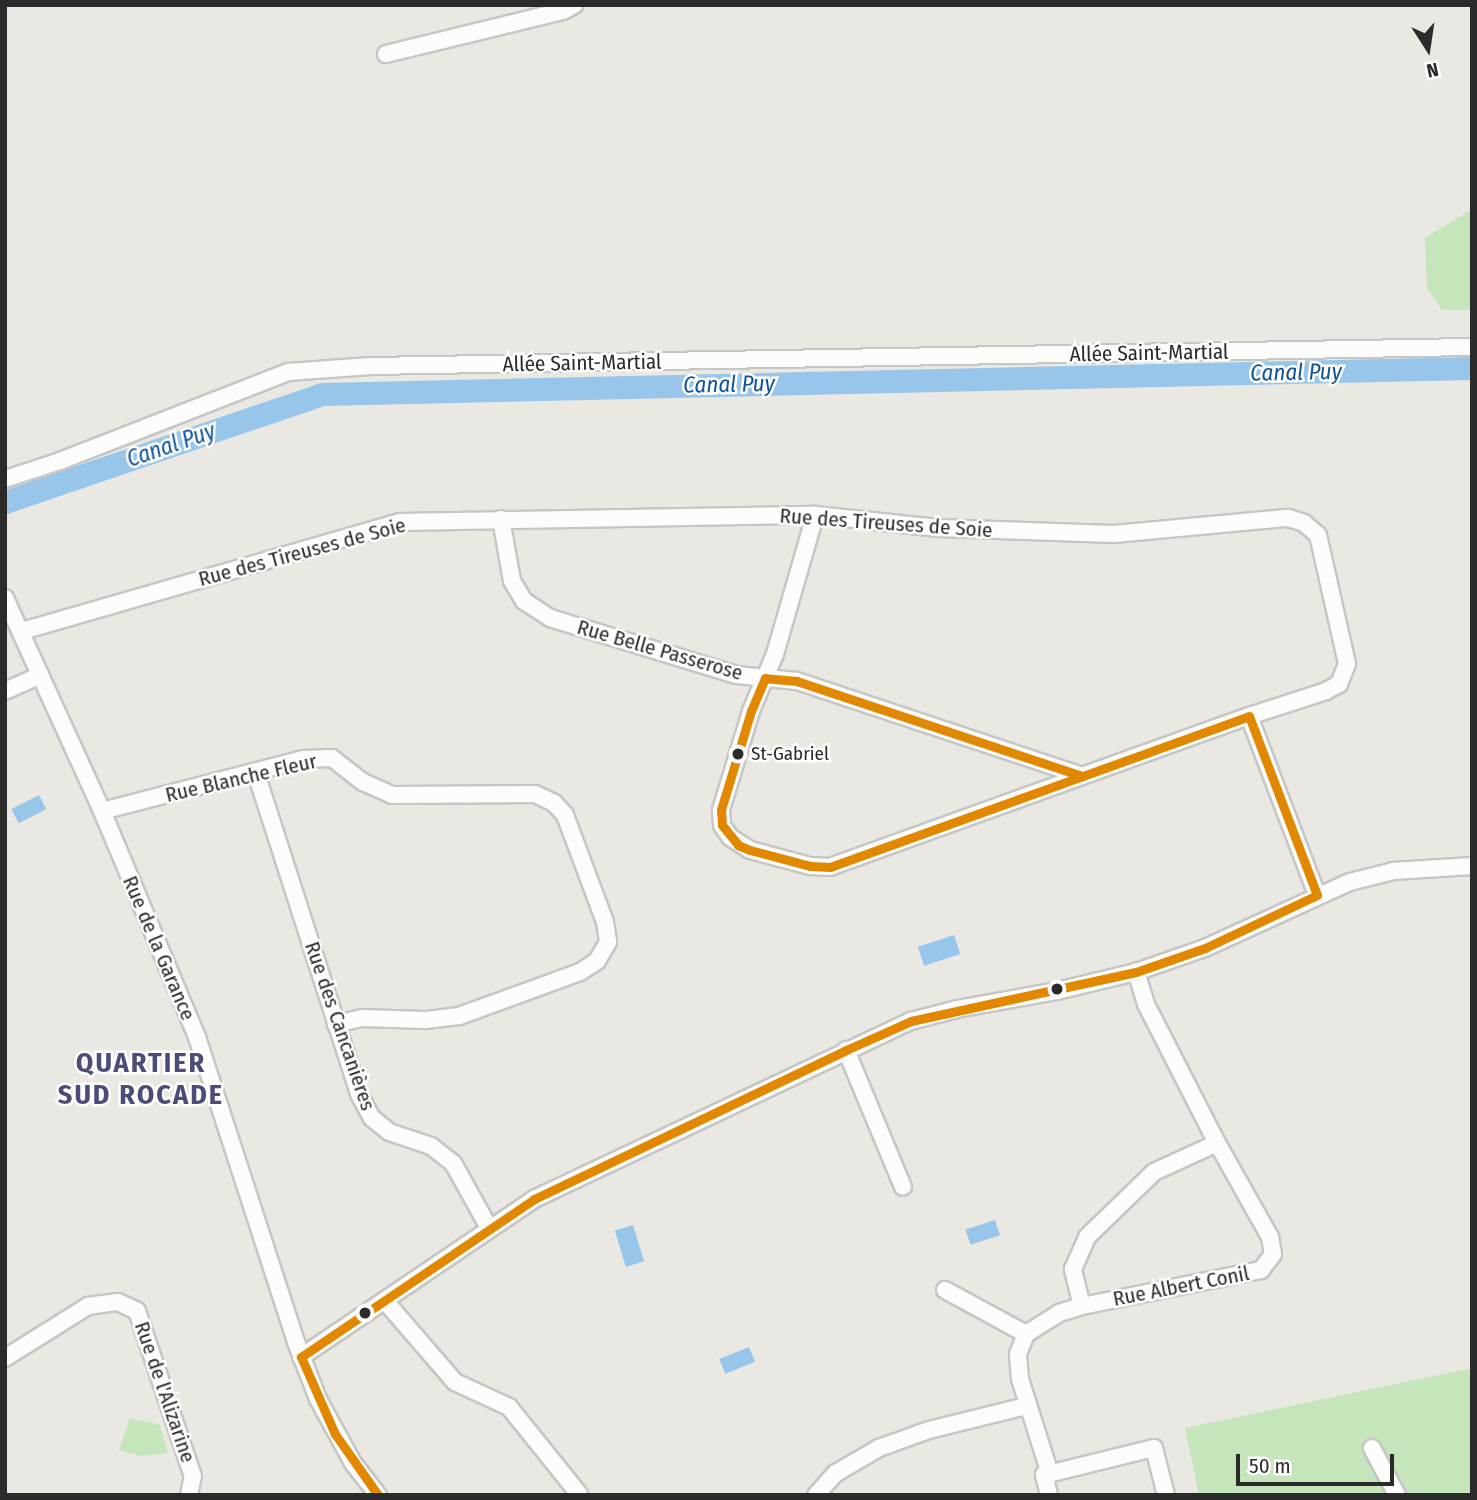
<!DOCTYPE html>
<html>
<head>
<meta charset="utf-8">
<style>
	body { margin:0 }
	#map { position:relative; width:1477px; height:1500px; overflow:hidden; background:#eae8e2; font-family:"Fira Sans Condensed",sans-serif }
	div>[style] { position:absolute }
	.green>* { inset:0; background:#c5e5bb }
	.water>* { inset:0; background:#97c6ea; transform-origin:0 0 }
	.canal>* { height:23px; margin:-11.5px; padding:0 11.5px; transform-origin:11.5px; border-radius:11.5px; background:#97c6ea }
	.roads { filter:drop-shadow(2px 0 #c7c6c6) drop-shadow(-2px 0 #c7c6c6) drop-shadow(0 2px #c7c6c6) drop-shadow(0 -2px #c7c6c6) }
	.minor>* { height:16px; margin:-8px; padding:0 8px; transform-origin:8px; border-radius:8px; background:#fcfcfb }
	.bus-1>* { height:9px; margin:-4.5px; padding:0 4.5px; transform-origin:4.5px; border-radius:4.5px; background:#e18800 }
	.dots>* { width:19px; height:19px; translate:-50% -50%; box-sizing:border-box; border:4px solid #fff; border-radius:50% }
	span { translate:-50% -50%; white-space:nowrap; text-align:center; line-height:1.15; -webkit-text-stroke:5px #fff; paint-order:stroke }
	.bus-label { font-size:19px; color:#2b2b2b }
	.left { translate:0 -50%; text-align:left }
	.street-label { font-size:21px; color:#2b2b2b }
	.water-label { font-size:23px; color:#10539b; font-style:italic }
	.district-label { font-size:28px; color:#4c4c7b; font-weight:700; letter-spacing:2px }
	.frame { position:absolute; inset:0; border:7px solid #2b2b2b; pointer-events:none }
	.north { position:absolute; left:1393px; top:14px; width:70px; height:70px; -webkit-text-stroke:5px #fff; paint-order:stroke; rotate:168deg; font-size:19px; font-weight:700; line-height:28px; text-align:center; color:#2b2b2b }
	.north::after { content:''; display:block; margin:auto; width:24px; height:32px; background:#2b2b2b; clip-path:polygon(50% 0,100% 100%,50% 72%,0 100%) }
	.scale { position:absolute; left:1236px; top:1454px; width:158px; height:32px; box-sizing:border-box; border:4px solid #2b2b2b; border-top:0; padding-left:9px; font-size:21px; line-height:24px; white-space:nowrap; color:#2b2b2b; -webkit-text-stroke:5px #fff; paint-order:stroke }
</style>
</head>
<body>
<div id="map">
	<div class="green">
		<div style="clip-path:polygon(1472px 209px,1472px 310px,1442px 310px,1427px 288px,1425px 238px)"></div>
		<div style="clip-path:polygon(1472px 1368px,1472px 1495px,1199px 1495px,1185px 1428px)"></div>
		<div style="clip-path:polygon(130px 1418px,160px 1425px,168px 1453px,141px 1456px,119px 1450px)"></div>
	</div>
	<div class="water">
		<div style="left:39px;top:795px;width:16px;height:31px;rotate:63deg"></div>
		<div style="left:954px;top:935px;width:20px;height:38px;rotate:72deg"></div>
		<div style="left:995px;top:1220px;width:16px;height:31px;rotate:72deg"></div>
		<div style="left:633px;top:1225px;width:38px;height:19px;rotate:73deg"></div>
		<div style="left:749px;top:1347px;width:16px;height:32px;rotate:68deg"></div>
	</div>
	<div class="canal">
		<div style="left:5px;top:502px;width:335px;rotate:-18.8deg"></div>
		<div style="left:322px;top:394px;width:1150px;rotate:-1.3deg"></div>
	</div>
	<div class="roads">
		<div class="minor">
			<div style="left:386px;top:54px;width:182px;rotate:-13.7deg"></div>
			<div style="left:563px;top:11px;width:13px;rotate:-29deg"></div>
			<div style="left:5px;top:479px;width:58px;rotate:-18.1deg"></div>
			<div style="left:60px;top:461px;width:245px;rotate:-21.3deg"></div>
			<div style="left:288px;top:372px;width:83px;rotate:-4.1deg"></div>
			<div style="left:371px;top:366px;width:1101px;rotate:-0.99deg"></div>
			<div style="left:501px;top:519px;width:63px;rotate:79.9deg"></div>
			<div style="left:512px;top:581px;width:23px;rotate:59deg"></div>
			<div style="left:524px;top:601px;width:31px;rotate:33deg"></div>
			<div style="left:550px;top:618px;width:195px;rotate:17deg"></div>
			<div style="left:737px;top:675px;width:60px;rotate:5.7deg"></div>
			<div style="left:797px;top:681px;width:300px;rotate:18.4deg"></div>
			<div style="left:5px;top:598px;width:234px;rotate:65.5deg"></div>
			<div style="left:102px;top:811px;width:245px;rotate:67.2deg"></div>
			<div style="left:197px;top:1037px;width:321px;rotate:72deg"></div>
			<div style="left:296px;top:1342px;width:61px;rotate:68.9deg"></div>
			<div style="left:318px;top:1399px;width:73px;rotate:61.3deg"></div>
			<div style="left:353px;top:1463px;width:41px;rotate:52deg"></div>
			<div style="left:22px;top:631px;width:392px;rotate:-16.1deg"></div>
			<div style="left:399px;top:522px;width:416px;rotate:-1deg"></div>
			<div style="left:815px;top:515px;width:125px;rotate:6deg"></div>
			<div style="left:939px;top:528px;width:175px;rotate:2deg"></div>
			<div style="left:1114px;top:534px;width:175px;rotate:-5.3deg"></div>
			<div style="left:1288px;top:518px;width:17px;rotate:17deg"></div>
			<div style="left:1304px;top:523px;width:18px;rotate:41deg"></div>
			<div style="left:1318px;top:535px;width:132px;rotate:77.3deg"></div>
			<div style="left:1347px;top:664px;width:22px;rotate:112deg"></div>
			<div style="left:1339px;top:684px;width:15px;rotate:152deg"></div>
			<div style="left:1326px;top:691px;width:81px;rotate:162deg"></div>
			<div style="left:1249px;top:716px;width:445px;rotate:160.2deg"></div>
			<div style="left:830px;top:867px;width:20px;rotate:-177deg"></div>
			<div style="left:810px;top:866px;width:62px;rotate:-165.1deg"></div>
			<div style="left:750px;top:850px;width:24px;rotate:-147deg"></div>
			<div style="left:730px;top:837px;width:14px;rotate:-124deg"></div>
			<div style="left:722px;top:825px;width:15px;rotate:-94deg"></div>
			<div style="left:721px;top:810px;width:103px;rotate:-73.1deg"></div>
			<div style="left:751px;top:711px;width:62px;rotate:-67.2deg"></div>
			<div style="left:775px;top:654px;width:145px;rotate:-73.9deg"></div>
			<div style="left:5px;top:691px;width:39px;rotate:-24deg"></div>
			<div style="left:1249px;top:716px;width:191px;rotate:69.2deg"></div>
			<div style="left:256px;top:773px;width:337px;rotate:72.2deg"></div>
			<div style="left:359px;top:1094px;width:27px;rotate:62deg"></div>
			<div style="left:372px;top:1118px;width:22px;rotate:39deg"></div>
			<div style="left:389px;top:1132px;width:44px;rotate:18.4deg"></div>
			<div style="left:431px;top:1146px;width:28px;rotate:38deg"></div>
			<div style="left:453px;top:1163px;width:74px;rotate:61deg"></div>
			<div style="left:102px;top:811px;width:208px;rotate:-14.5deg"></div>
			<div style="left:303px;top:759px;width:29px;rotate:-2deg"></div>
			<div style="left:332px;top:758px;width:39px;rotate:38deg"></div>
			<div style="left:363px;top:782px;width:32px;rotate:24deg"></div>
			<div style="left:392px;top:795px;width:143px;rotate:-0.4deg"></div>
			<div style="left:535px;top:794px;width:21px;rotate:25deg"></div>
			<div style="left:554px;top:803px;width:16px;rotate:47deg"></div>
			<div style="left:565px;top:815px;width:114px;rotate:69.5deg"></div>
			<div style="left:605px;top:922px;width:20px;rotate:81deg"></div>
			<div style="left:608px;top:942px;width:22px;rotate:120deg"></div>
			<div style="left:597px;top:961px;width:20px;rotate:147deg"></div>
			<div style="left:580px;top:972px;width:129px;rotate:160deg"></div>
			<div style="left:459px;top:1016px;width:34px;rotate:173deg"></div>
			<div style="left:425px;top:1020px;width:63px;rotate:-178.2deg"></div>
			<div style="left:362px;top:1018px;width:27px;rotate:167deg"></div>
			<div style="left:846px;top:1050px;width:148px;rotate:67.4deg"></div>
			<div style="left:945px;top:1290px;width:92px;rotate:28.5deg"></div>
			<div style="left:385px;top:1301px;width:107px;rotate:49.2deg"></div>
			<div style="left:455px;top:1382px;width:60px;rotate:24.8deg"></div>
			<div style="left:509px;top:1407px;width:112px;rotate:51.2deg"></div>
			<div style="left:1082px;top:1306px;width:38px;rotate:-104deg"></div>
			<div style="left:1073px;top:1269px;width:35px;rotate:-66deg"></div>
			<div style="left:1087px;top:1237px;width:93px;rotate:-44.1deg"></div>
			<div style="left:1154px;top:1172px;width:69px;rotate:-24.7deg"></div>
			<div style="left:1217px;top:1143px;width:156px;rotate:-117.1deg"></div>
			<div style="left:1146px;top:1004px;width:34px;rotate:-107deg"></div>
			<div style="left:301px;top:1357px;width:282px;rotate:-34.1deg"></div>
			<div style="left:534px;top:1199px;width:417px;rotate:-25.3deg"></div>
			<div style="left:911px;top:1021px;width:48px;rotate:-14.6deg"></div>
			<div style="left:957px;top:1009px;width:102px;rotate:-10.2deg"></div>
			<div style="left:1057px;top:991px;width:81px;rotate:-13.5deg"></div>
			<div style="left:1136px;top:972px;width:73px;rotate:-19.2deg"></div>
			<div style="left:1205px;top:948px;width:159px;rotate:-24.5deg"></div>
			<div style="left:1350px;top:882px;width:44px;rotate:-14.3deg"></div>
			<div style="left:1393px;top:871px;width:79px;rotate:-3.6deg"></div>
			<div style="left:5px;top:1358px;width:98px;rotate:-32.1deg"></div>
			<div style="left:88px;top:1306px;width:30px;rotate:-8deg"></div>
			<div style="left:118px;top:1302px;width:21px;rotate:25deg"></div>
			<div style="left:137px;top:1311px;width:174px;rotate:71.3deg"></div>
			<div style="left:193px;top:1476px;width:19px;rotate:102deg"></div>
			<div style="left:1372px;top:1448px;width:53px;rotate:62deg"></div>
			<div style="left:1050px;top:1474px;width:100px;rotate:-107.5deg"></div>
			<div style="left:1020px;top:1379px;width:25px;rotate:-95deg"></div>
			<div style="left:1018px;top:1354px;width:22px;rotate:-68deg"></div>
			<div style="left:1026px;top:1334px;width:39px;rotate:-32deg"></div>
			<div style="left:1059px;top:1313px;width:24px;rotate:-17deg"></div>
			<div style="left:1082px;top:1306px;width:183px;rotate:-11.4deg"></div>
			<div style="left:1261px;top:1270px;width:20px;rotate:-53deg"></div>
			<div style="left:1273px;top:1254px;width:17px;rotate:-100deg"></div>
			<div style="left:1270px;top:1237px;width:108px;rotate:-119.4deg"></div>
			<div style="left:816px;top:1495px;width:30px;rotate:-48deg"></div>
			<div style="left:836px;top:1473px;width:50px;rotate:-30.2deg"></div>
			<div style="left:879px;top:1448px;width:53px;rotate:-19.8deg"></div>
			<div style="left:929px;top:1430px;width:100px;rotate:-13.9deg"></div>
			<div style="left:1049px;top:1495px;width:21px;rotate:-104deg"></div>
			<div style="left:1044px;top:1475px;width:113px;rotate:-13.8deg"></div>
			<div style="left:1154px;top:1448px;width:49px;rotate:75.7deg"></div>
		</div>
	</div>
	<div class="bus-1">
		<div style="left:1249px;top:716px;width:191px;rotate:69.2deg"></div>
		<div style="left:1082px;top:776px;width:300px;rotate:-161.6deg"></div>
		<div style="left:797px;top:681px;width:32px;rotate:-175deg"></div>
		<div style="left:765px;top:678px;width:36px;rotate:113deg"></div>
		<div style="left:751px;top:711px;width:103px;rotate:106.9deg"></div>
		<div style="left:721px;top:810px;width:15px;rotate:86deg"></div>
		<div style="left:722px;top:825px;width:26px;rotate:51deg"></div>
		<div style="left:738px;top:845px;width:13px;rotate:23deg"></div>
		<div style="left:750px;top:850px;width:62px;rotate:14.9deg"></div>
		<div style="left:810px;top:866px;width:20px;rotate:3deg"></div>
		<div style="left:830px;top:867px;width:445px;rotate:-19.8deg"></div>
		<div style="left:301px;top:1357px;width:282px;rotate:-34.1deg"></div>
		<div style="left:534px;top:1199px;width:346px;rotate:-25.5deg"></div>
		<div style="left:846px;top:1050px;width:71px;rotate:-24deg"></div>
		<div style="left:911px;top:1021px;width:230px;rotate:-12.3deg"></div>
		<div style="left:1136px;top:972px;width:73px;rotate:-19.2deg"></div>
		<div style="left:1205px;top:948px;width:124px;rotate:-25.3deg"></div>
		<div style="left:301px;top:1357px;width:84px;rotate:66.2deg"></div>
		<div style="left:335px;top:1434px;width:75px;rotate:54.8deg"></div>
	</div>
	<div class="dots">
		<div style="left:738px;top:754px;background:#2b2b2b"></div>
		<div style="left:1057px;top:989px;background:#2b2b2b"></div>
		<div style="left:365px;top:1313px;background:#2b2b2b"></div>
	</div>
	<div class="bus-label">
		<span class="left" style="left:751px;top:754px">St-Gabriel</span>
	</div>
	<div class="street-label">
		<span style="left:1149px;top:353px;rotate:-1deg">Allée Saint-Martial</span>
		<span style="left:582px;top:363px;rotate:-1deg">Allée Saint-Martial</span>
		<span style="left:886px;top:523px;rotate:4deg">Rue des Tireuses de Soie</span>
		<span style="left:302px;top:552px;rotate:-15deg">Rue des Tireuses de Soie</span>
		<span style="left:660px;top:650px;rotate:16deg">Rue Belle Passerose</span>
		<span style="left:241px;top:778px;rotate:-13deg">Rue Blanche Fleur</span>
		<span style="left:159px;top:948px;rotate:67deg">Rue de la Garance</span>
		<span style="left:340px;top:1026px;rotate:71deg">Rue des Cancanières</span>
		<span style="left:1181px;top:1286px;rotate:-11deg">Rue Albert Conil</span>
		<span style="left:165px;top:1392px;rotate:71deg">Rue de l'Alizarine</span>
	</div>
	<div class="water-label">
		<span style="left:1296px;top:372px;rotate:-1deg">Canal Puy</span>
		<span style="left:729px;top:384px;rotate:-1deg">Canal Puy</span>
		<span style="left:171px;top:445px;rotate:-19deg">Canal Puy</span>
	</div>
	<div class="district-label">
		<span style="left:141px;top:1079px">QUARTIER<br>SUD ROCADE</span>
	</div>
	<div class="frame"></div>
	<div class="north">N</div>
	<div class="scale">50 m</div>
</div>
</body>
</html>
